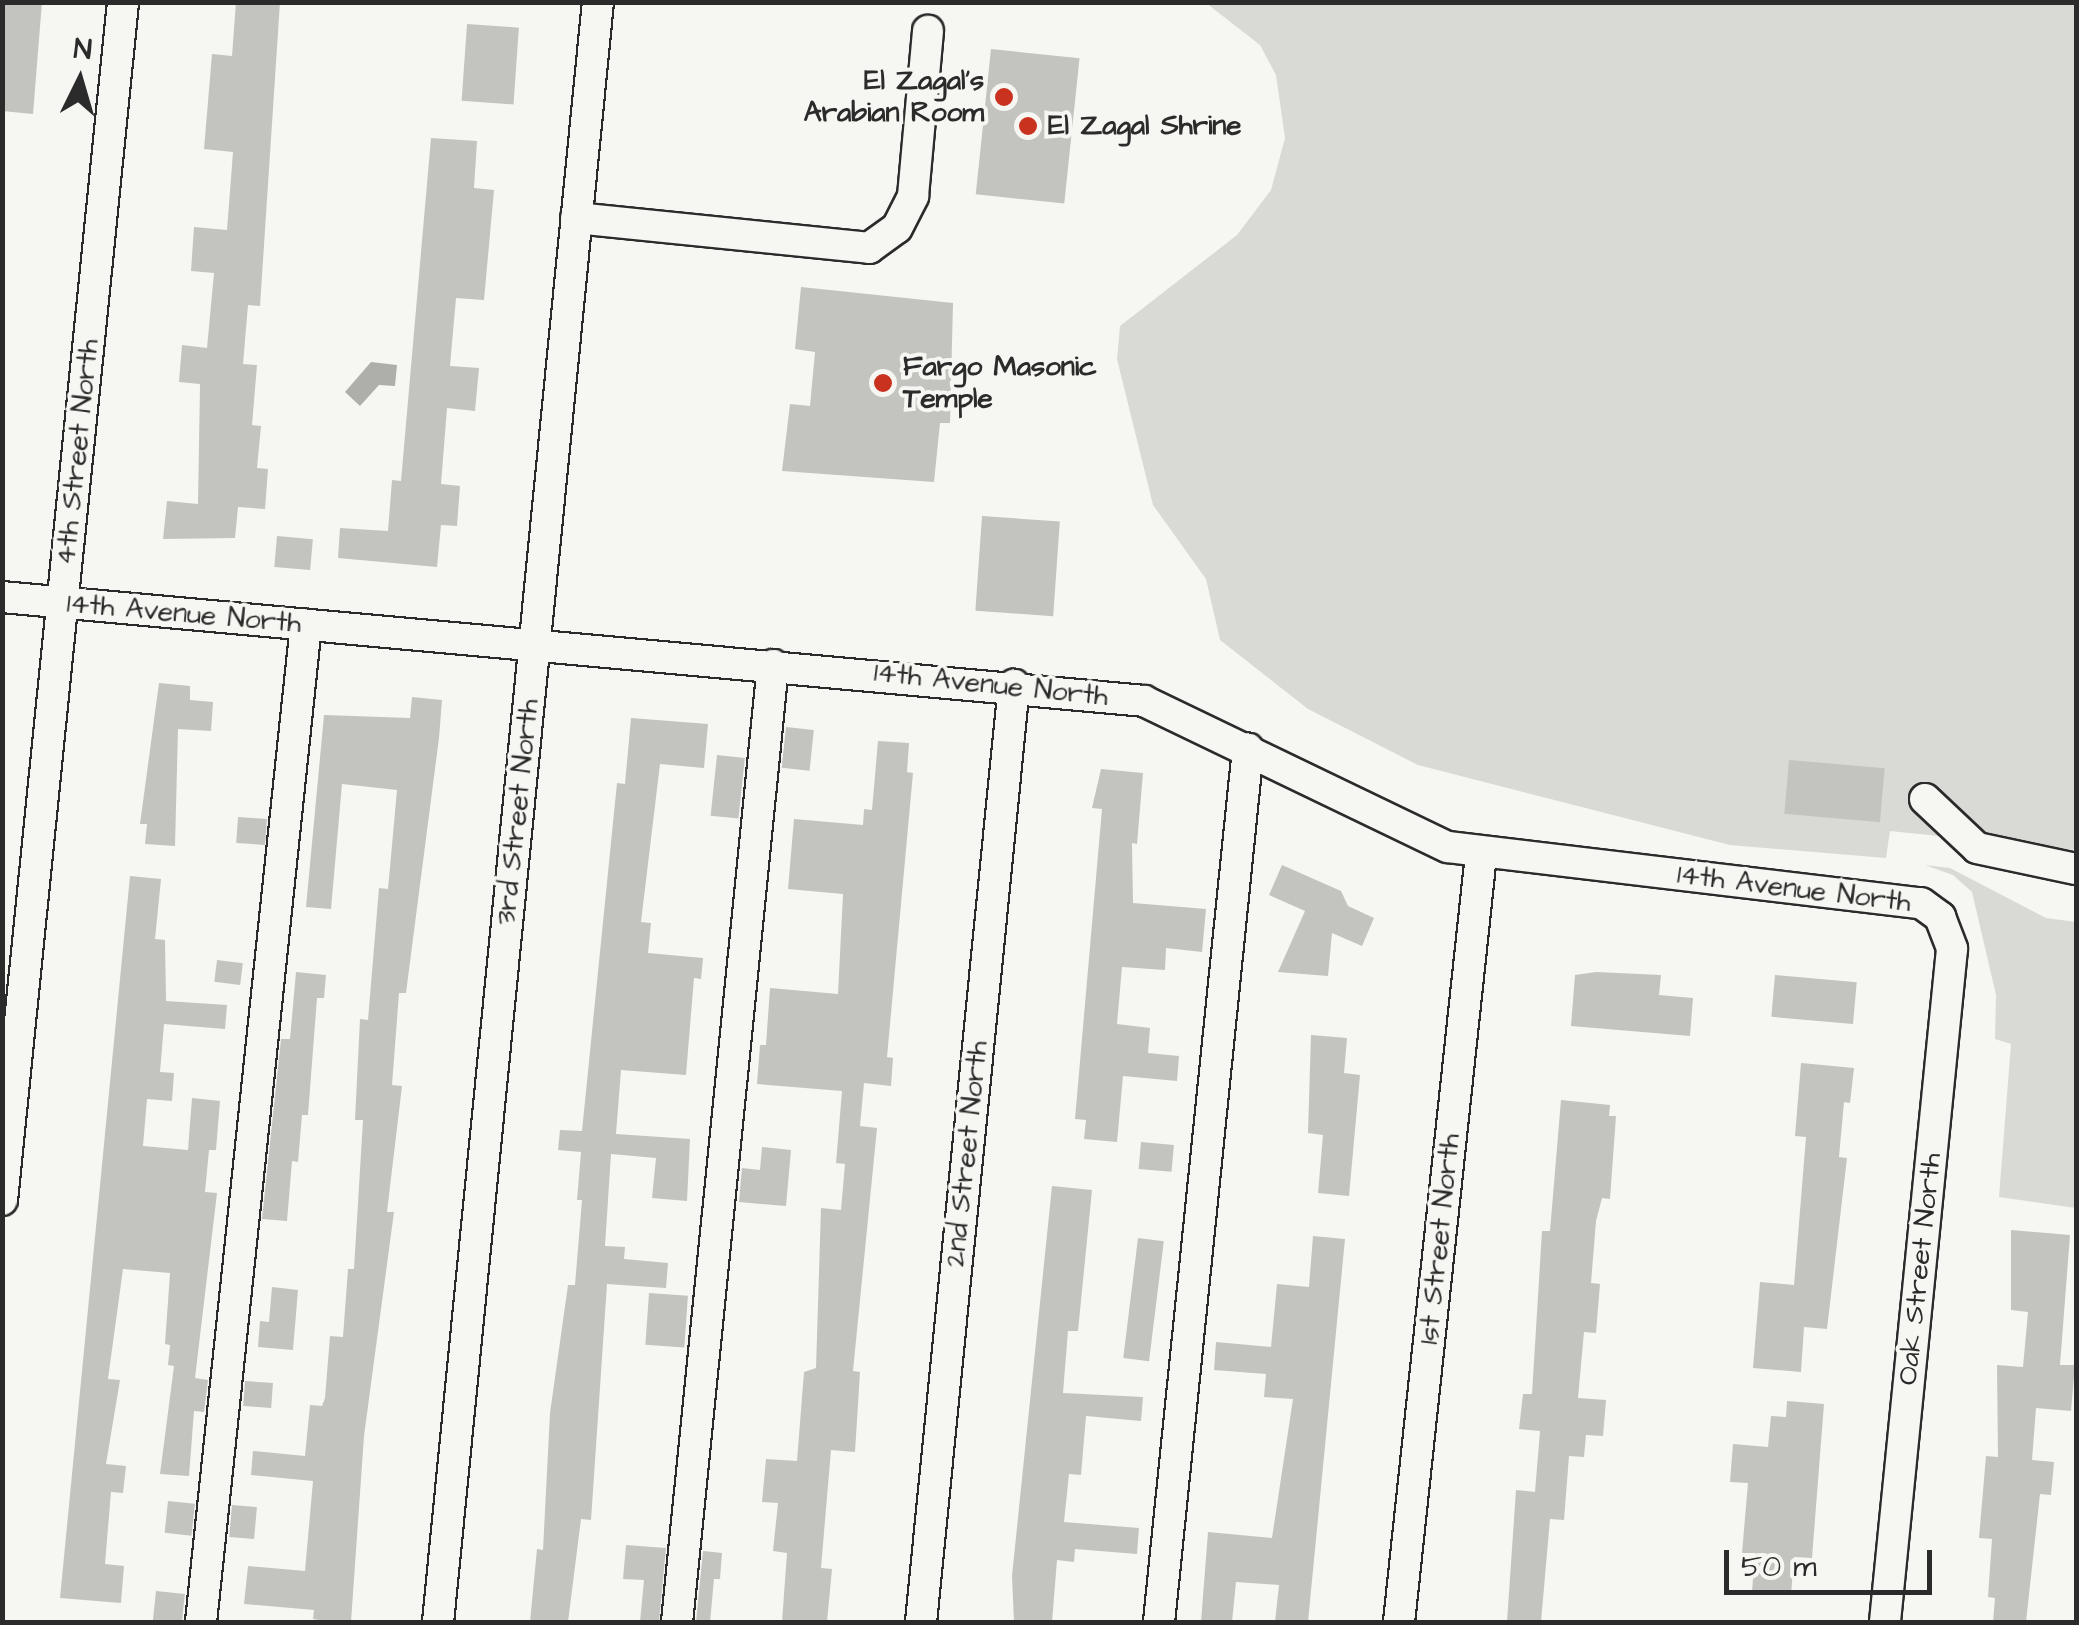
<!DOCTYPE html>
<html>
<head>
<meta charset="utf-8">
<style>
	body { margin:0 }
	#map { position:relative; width:2079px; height:1625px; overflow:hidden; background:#f6f6f2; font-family:"Architects Daughter",sans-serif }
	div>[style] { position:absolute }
	.green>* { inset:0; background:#d9d9d5 }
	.water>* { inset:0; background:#aeaeab }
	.building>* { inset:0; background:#c3c3c0; transform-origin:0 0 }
	.roads { filter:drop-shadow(2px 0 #2b2b2b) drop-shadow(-2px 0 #2b2b2b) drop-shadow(0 2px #2b2b2b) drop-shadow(0 -2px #2b2b2b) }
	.minor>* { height:30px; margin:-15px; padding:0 15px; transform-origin:15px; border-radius:15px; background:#f6f6f2 }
	.dots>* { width:28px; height:28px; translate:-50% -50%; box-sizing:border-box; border:5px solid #f6f6f2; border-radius:50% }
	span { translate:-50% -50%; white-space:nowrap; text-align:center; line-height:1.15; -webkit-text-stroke:8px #f6f6f2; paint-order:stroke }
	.poi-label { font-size:28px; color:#2b2b2b; font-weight:700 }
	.right { translate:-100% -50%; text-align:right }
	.left { translate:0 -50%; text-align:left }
	.street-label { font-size:28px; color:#2b2b2b }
	.frame { position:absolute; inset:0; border:5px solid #2b2b2b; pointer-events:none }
	.north { position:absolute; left:30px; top:30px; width:100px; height:100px; -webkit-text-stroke:8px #f6f6f2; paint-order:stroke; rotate:5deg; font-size:28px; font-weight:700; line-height:40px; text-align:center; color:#2b2b2b }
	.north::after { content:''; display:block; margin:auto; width:35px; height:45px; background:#2b2b2b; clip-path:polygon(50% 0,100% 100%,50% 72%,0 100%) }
	.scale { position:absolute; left:1724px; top:1550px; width:208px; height:45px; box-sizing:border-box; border:5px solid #2b2b2b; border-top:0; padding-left:12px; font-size:30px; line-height:35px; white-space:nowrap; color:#2b2b2b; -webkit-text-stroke:8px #f6f6f2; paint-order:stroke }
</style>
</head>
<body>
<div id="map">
	<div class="green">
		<div style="clip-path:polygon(1206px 3px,2076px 3px,2076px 850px,1890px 831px,1886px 858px,1730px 845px,1418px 765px,1308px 709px,1220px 640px,1206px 579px,1153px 505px,1117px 359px,1120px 326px,1237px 235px,1271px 190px,1285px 138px,1276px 75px,1260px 45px)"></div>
		<div style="clip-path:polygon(1925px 865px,1950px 868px,2046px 918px,2076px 922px,2076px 1208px,1999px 1197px,2011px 1044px,1995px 1039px,1996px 995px,1972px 892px,1953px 875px)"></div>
	</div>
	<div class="water">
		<div style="clip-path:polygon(371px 362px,397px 365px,395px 386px,379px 385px,360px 406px,345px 392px)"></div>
	</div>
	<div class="building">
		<div style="clip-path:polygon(2px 2px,42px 2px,33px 114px,2px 111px)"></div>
		<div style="clip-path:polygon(236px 2px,280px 2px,260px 306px,248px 305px,243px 364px,257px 365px,252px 425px,261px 426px,257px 468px,268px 469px,265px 509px,238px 507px,235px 538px,163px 539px,167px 501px,198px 504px,200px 384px,179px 382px,182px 345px,207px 348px,214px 273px,191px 271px,194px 227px,227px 230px,233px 152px,204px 149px,212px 54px,232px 56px)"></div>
		<div style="left:467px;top:24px;width:52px;height:77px;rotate:4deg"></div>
		<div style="left:991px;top:49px;width:89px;height:146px;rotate:6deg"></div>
		<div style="clip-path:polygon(431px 138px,477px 141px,474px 188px,494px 190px,484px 300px,456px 298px,450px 366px,479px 368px,475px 411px,447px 408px,441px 484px,460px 486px,457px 526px,441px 525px,437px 567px,338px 558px,340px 528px,388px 531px,392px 480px,401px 481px)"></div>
		<div style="clip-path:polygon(801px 287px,953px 303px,950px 423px,940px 423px,934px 482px,782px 471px,790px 404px,810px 406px,815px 352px,795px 349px)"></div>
		<div style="left:982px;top:516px;width:78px;height:95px;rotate:4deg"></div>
		<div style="left:277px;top:536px;width:36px;height:31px;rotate:5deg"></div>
		<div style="clip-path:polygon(159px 683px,190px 686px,190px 700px,213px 702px,211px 731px,178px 729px,175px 846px,145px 844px,147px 824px,140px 824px)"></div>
		<div style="clip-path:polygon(412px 697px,442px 700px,439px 738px,406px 993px,399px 993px,392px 1085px,402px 1086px,387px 1212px,394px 1212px,364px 1436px,351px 1622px,330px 1622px,313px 1619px,314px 1610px,244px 1604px,248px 1566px,305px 1571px,313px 1481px,251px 1475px,253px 1451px,305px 1456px,310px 1405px,322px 1406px,325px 1398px,330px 1336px,343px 1337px,348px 1269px,354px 1269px,363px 1120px,355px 1120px,360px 1019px,368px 1020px,379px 888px,388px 889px,397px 790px,342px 784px,331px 909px,306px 907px,324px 715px,410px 718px)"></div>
		<div style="clip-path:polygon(631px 718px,708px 724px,704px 768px,660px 764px,641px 922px,651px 923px,648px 953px,703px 958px,701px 979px,694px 978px,686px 1075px,621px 1070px,616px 1134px,690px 1139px,687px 1201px,652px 1198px,656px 1158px,611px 1154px,605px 1246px,625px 1247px,624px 1259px,668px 1263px,666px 1288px,607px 1284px,591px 1520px,581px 1519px,568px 1622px,530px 1622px,537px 1549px,543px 1550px,550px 1413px,568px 1285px,575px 1285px,582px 1200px,577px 1200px,581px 1152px,558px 1150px,560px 1130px,582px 1131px,617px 783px,625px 784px)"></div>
		<div style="left:786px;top:727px;width:28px;height:41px;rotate:6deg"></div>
		<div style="clip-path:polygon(878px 741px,909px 743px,907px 772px,913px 773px,887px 1057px,893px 1058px,891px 1086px,864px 1083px,860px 1126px,877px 1128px,853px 1371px,860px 1372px,855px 1452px,831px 1450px,821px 1568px,832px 1569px,827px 1622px,782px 1622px,787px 1553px,773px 1551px,778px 1503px,762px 1502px,766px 1459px,797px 1461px,804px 1372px,816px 1368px,821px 1208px,841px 1210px,845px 1164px,836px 1163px,842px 1091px,757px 1084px,760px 1045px,766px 1045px,770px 988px,838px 994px,843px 894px,788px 889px,794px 819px,863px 825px,864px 809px,872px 810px)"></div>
		<div style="left:717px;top:755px;width:28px;height:61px;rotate:6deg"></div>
		<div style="left:1789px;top:760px;width:96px;height:54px;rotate:5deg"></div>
		<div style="clip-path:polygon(1101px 769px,1143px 773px,1137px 844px,1132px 843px,1133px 903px,1206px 909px,1202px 952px,1166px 948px,1165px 970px,1122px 967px,1117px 1024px,1150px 1028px,1148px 1053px,1179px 1056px,1177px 1081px,1123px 1076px,1117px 1142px,1084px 1139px,1086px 1120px,1075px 1119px,1102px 809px,1092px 808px)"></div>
		<div style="left:238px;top:817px;width:29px;height:26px;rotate:4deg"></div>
		<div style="clip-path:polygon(1282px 865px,1341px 891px,1348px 906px,1374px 918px,1362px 946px,1332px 933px,1328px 976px,1278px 972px,1305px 911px,1269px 895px)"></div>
		<div style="clip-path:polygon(130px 876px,161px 879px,155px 939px,165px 940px,166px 1001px,227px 1005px,225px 1029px,164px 1024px,160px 1072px,174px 1073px,172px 1101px,147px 1099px,143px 1146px,188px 1150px,192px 1098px,220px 1101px,216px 1150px,209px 1150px,205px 1192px,217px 1193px,195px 1378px,208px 1380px,204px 1412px,194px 1411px,189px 1476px,160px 1474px,174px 1366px,168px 1365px,170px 1345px,165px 1344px,170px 1273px,123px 1269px,108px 1379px,120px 1380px,106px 1464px,126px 1466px,123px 1493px,111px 1492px,105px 1564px,124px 1566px,121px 1603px,60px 1598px)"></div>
		<div style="left:217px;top:960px;width:26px;height:22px;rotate:7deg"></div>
		<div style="clip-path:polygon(296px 972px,326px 975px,324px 998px,317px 998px,308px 1115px,302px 1115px,298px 1162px,292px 1161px,287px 1221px,262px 1219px,281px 1039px,290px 1039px)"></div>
		<div style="clip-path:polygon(1596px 972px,1661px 975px,1659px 995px,1693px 998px,1690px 1036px,1571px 1026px,1575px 975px)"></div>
		<div style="left:1775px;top:975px;width:82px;height:42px;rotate:5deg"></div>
		<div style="clip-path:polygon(1311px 1035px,1347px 1038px,1344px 1073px,1360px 1075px,1349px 1196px,1318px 1193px,1323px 1135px,1308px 1133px)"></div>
		<div style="clip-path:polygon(1801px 1063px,1854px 1068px,1850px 1103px,1844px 1102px,1839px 1157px,1847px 1158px,1827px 1329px,1804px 1327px,1801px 1372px,1753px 1368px,1760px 1282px,1794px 1285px,1806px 1137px,1795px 1136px)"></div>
		<div style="clip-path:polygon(1561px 1100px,1610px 1105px,1609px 1116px,1616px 1116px,1610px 1199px,1602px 1198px,1596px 1221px,1591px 1283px,1600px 1284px,1596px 1333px,1584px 1332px,1578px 1398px,1606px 1400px,1603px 1436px,1586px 1435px,1584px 1457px,1569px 1456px,1564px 1520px,1550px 1519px,1541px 1622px,1507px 1622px,1516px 1490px,1535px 1492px,1540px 1431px,1519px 1429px,1523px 1394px,1532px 1394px,1542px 1231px,1550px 1231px)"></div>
		<div style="left:1141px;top:1142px;width:33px;height:27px;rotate:5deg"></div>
		<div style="clip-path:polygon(762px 1147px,791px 1150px,786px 1206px,739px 1202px,742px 1168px,760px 1170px)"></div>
		<div style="clip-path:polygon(1052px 1186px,1092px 1190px,1078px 1331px,1068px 1331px,1063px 1393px,1143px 1397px,1141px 1421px,1086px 1416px,1081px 1475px,1069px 1474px,1064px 1522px,1139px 1528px,1137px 1554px,1075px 1549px,1074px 1562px,1057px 1560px,1052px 1622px,1014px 1622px,1012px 1576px)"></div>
		<div style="clip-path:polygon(2011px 1230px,2070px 1235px,2060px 1365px,2075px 1365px,2071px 1411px,2036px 1408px,2032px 1460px,2054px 1462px,2051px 1495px,2040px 1494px,2026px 1622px,1993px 1622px,1995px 1598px,1988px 1597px,1992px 1539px,1979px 1538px,1986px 1456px,1998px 1457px,1997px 1365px,2023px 1367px,2028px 1312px,2011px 1310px)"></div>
		<div style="clip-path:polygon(1313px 1236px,1345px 1239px,1308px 1622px,1275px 1622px,1279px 1585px,1236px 1582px,1232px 1622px,1201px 1622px,1208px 1532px,1272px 1538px,1293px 1399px,1264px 1397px,1266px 1374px,1214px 1370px,1216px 1342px,1271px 1347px,1277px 1284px,1309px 1287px)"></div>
		<div style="left:1138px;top:1238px;width:26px;height:121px;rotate:7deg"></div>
		<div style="clip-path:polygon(272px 1287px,298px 1290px,293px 1350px,258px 1347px,260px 1321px,269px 1322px)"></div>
		<div style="left:649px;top:1293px;width:39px;height:52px;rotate:4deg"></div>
		<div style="left:245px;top:1381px;width:28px;height:25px;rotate:4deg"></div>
		<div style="clip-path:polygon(1787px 1401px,1824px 1404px,1812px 1558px,1794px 1557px,1791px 1595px,1752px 1592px,1755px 1553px,1742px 1553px,1748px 1483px,1730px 1482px,1733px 1444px,1768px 1447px,1771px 1416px,1786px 1417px)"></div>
		<div style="left:168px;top:1501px;width:27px;height:32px;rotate:6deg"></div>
		<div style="left:232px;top:1505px;width:25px;height:32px;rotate:5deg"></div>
		<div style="clip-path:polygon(626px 1545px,666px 1548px,659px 1622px,640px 1622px,644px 1580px,623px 1579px)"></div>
		<div style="clip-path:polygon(703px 1551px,722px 1553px,720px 1579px,714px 1579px,710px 1622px,696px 1622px)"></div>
		<div style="left:156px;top:1591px;width:29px;height:31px;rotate:6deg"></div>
	</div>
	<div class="roads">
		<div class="minor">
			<div style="left:576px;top:218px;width:295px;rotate:5.8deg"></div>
			<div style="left:869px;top:248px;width:34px;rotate:-36deg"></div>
			<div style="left:897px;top:228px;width:36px;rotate:-63deg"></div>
			<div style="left:913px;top:196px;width:166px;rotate:-84.8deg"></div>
			<div style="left:2px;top:597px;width:1147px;rotate:5.2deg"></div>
			<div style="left:1144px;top:701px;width:337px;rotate:25.7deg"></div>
			<div style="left:1448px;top:847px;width:476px;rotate:6.8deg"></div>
			<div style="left:1921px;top:903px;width:24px;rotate:36deg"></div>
			<div style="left:1940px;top:917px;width:34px;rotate:69deg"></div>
			<div style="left:1952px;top:949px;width:676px;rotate:95.69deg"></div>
			<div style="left:1925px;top:799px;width:71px;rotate:43.3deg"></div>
			<div style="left:1977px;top:848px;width:101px;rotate:12deg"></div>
			<div style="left:2px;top:1200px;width:1204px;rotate:-84.23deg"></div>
			<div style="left:201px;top:1622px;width:1003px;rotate:-83.99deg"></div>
			<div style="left:438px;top:1622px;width:1628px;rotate:-84.36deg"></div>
			<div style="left:677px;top:1622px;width:962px;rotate:-84.27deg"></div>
			<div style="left:921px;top:1622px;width:942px;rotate:-84.33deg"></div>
			<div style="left:1159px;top:1622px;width:878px;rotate:-84.18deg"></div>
			<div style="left:1399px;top:1622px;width:771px;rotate:-83.9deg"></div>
		</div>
	</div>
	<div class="dots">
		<div style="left:1004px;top:97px;background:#c8321e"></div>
		<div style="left:1028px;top:126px;background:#c8321e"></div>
		<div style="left:883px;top:383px;background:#c8321e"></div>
	</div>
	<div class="poi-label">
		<span class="right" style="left:984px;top:97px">El Zagal's<br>Arabian Room</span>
		<span class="left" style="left:1048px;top:126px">El Zagal Shrine</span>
		<span class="left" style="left:903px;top:383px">Fargo Masonic<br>Temple</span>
	</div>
	<div class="street-label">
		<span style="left:78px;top:452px;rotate:-84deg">4th Street North</span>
		<span style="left:184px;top:614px;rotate:5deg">14th Avenue North</span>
		<span style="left:991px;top:685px;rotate:6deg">14th Avenue North</span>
		<span style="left:518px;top:812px;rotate:-84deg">3rd Street North</span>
		<span style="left:1794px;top:889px;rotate:7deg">14th Avenue North</span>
		<span style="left:967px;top:1154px;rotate:-84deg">2nd Street North</span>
		<span style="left:1440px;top:1239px;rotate:-84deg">1st Street North</span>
		<span style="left:1920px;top:1269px;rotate:-84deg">Oak Street North</span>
	</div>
	<div class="frame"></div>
	<div class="north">N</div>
	<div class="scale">50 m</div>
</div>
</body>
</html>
